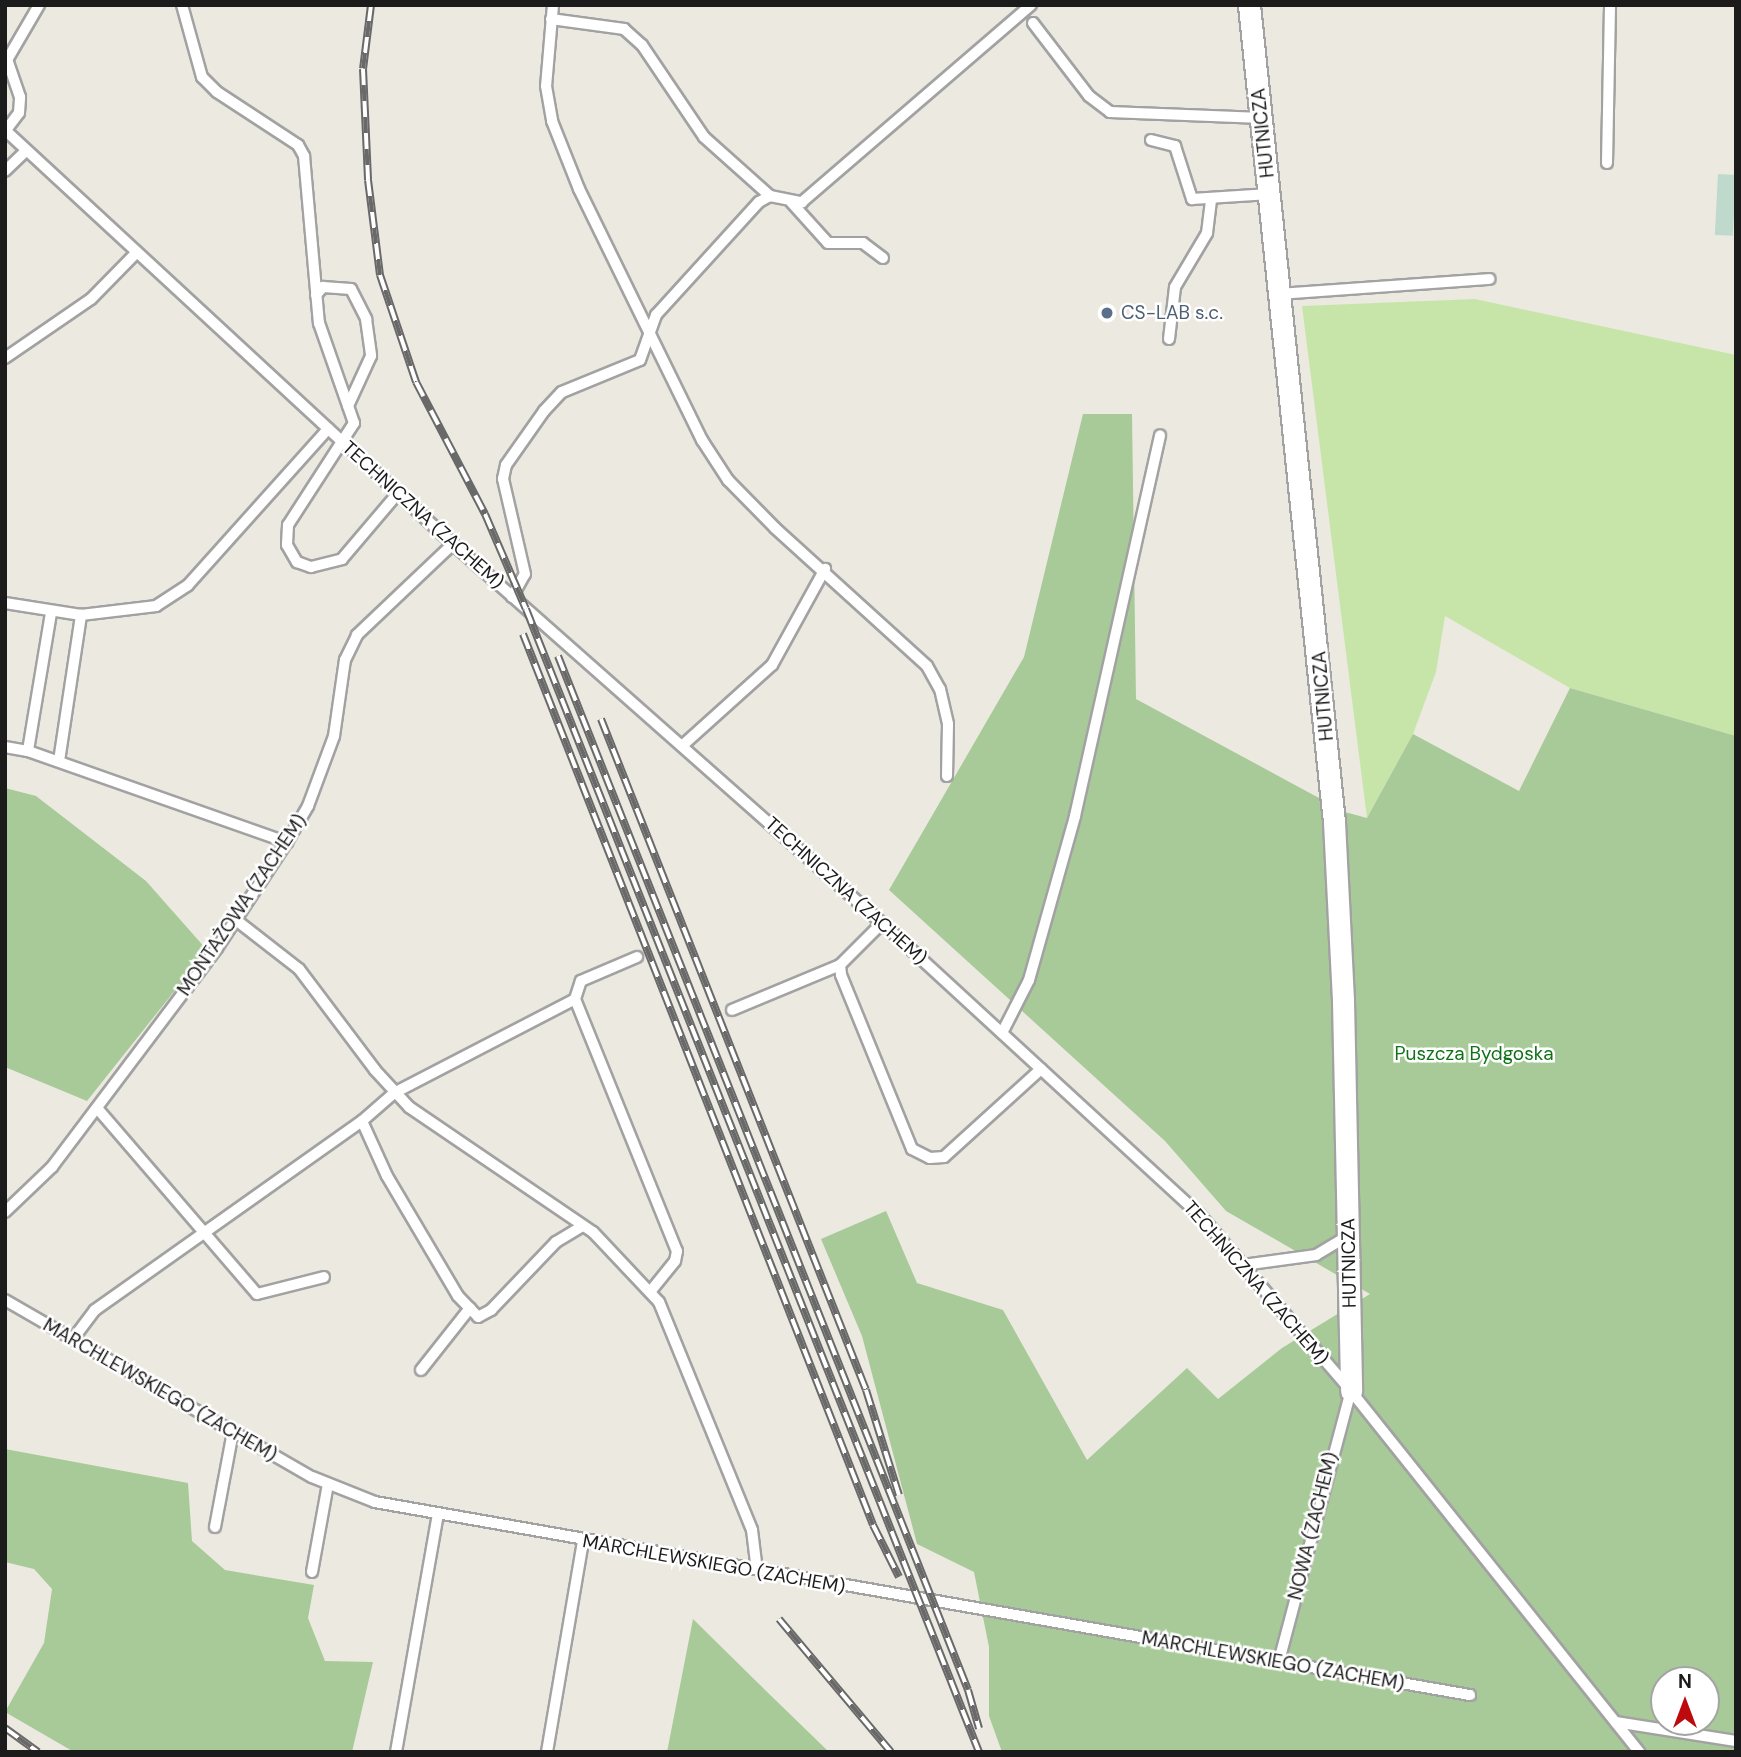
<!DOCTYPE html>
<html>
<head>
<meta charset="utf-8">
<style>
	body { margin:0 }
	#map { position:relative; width:1741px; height:1757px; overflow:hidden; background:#ece9e1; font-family:"DM Sans",sans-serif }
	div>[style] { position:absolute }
	.grass>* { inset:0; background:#c7e5a9 }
	.forest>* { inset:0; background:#a7ca98 }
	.wetland>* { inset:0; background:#bfdacd; transform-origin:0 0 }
	.roads { filter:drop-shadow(2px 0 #a2a2a2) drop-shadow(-2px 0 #a2a2a2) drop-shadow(0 2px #a2a2a2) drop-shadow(0 -2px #a2a2a2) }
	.service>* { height:10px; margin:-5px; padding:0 5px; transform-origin:5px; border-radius:5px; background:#fff }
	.minor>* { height:21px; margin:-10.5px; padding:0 10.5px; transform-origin:10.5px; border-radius:10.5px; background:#fff }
	.rail>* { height:8px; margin-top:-4px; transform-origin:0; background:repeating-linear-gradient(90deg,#fff 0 16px,#696969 0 32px); box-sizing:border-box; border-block:2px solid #696969 }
	.dots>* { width:19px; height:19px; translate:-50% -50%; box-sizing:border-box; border:4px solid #fff; border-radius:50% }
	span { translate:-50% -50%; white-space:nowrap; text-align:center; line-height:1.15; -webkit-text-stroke:5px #fff; paint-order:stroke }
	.street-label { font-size:19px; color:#1b1b1b }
	.service-label { font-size:19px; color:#4e5e75 }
	.left { translate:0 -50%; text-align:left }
	.park-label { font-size:19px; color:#107217 }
	.frame { position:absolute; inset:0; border:7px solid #1b1b1b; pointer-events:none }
	.north { position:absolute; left:1650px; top:1666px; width:70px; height:70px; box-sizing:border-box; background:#fff; border:2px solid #a4a4a4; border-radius:50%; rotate:0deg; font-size:19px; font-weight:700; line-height:28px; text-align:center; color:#1b1b1b }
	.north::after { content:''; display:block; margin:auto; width:24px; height:32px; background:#bd0a0d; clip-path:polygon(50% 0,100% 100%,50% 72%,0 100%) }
</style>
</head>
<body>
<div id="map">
	<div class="grass">
		<div style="clip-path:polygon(1475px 299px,1736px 355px,1736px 736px,1570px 688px,1445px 616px,1436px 672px,1413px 734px,1367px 818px,1302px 306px)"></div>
	</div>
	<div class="forest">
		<div style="clip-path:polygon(evenodd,1083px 414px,1132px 414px,1136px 699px,1345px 812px,1367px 818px,1413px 734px,1519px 791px,1570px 688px,1736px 736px,1736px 1752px,1002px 1752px,989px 1716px,989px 1647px,974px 1572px,917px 1544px,862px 1336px,821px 1239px,886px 1211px,917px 1283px,1003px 1310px,1087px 1460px,1187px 1368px,1218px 1399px,1282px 1348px,1370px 1294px,1226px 1211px,1165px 1141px,889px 890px,1024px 657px,1083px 414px,1664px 1680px,1706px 1680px,1706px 1722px,1664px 1722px,1664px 1680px)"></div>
		<div style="clip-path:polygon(5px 788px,36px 796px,146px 881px,207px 950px,87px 1101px,5px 1067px)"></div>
		<div style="clip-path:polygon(5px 1449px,188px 1483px,192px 1541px,225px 1570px,314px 1585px,308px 1618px,325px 1661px,373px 1662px,352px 1752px,74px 1752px,5px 1712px,44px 1643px,52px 1589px,34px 1569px,5px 1562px)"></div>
		<div style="clip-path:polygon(693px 1619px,758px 1683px,829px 1752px,667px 1752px)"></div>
	</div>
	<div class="wetland">
		<div style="left:1718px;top:174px;width:18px;height:61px;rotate:3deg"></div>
	</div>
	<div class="roads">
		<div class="service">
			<div style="left:182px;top:5px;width:75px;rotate:74.5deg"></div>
			<div style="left:202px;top:77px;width:21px;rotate:45deg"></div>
			<div style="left:217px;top:92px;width:97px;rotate:33.2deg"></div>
			<div style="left:298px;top:145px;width:13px;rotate:61deg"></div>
			<div style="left:304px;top:156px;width:168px;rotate:84.9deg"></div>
			<div style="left:319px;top:323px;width:106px;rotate:70.7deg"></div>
			<div style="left:354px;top:423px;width:121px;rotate:122.9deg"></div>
			<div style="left:288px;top:525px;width:20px;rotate:93deg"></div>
			<div style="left:287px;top:545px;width:20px;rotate:60deg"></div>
			<div style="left:297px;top:562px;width:15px;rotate:20deg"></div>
			<div style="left:311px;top:567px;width:32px;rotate:-14deg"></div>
			<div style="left:342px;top:559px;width:87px;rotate:-49.7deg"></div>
			<div style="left:553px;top:5px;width:81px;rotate:94.9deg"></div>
			<div style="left:546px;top:86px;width:36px;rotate:80deg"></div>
			<div style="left:552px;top:121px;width:73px;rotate:68.3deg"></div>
			<div style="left:579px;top:189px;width:280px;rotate:63.9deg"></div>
			<div style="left:702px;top:440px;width:48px;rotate:57deg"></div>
			<div style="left:728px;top:480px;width:67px;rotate:45.6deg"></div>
			<div style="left:775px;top:528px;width:205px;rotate:42.2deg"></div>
			<div style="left:927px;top:666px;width:26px;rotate:61deg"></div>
			<div style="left:940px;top:689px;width:36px;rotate:77deg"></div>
			<div style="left:948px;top:724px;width:52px;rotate:91.1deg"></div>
			<div style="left:551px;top:19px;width:74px;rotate:7.8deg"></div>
			<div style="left:624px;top:29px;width:24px;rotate:42deg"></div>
			<div style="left:642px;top:45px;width:111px;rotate:56deg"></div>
			<div style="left:704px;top:137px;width:89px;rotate:41.8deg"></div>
			<div style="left:1033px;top:23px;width:92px;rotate:52.5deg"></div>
			<div style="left:1089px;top:96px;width:26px;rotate:37deg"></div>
			<div style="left:1110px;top:112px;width:152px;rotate:2.3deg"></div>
			<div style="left:5px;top:130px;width:610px;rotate:42.74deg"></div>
			<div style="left:453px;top:544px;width:587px;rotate:41.48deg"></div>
			<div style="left:893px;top:933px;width:415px;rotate:42.6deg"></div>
			<div style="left:1199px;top:1214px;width:233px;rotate:49.3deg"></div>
			<div style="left:1351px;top:1391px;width:462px;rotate:51.4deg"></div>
			<div style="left:6px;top:130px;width:21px;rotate:-53deg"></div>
			<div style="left:19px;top:113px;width:16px;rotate:-86deg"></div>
			<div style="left:20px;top:97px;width:39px;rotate:-109deg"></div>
			<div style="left:7px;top:60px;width:64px;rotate:-59.8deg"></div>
			<div style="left:1151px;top:140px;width:25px;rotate:14deg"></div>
			<div style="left:1175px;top:146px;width:56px;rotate:72.2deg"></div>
			<div style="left:1192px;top:199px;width:78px;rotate:-3.7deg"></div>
			<div style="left:1607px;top:163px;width:158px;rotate:-88.9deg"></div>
			<div style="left:5px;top:171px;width:29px;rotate:-44deg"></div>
			<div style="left:791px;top:202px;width:55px;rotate:47.9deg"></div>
			<div style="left:828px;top:243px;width:35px"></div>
			<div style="left:863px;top:243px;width:25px;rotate:37deg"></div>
			<div style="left:1280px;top:294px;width:210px;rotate:-4.1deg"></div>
			<div style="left:316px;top:295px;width:11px;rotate:-49deg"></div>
			<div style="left:323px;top:287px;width:28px;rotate:4deg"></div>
			<div style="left:351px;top:289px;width:34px;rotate:63deg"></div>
			<div style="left:366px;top:319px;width:37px;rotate:82deg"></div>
			<div style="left:371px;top:356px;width:55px;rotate:114.7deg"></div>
			<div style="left:1169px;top:339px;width:52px;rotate:-83.4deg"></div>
			<div style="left:1175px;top:287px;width:63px;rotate:-59.3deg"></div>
			<div style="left:1207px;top:233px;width:35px;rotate:-83deg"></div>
			<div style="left:5px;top:358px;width:104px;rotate:-34.5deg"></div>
			<div style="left:91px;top:299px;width:63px;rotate:-45.6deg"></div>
			<div style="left:512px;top:597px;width:26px;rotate:-61deg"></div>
			<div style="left:525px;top:574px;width:98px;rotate:-103deg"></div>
			<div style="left:503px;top:479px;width:14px;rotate:-78deg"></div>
			<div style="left:506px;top:465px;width:66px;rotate:-54.9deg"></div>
			<div style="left:544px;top:411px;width:26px;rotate:-47deg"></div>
			<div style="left:562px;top:392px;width:84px;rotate:-22.3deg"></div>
			<div style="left:640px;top:360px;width:48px;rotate:-70.4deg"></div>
			<div style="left:656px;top:315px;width:153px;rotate:-47.7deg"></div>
			<div style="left:759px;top:202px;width:13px;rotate:-29deg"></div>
			<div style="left:770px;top:196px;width:33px;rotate:11deg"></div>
			<div style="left:802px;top:202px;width:302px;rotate:-40.7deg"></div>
			<div style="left:5px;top:603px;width:77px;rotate:9deg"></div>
			<div style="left:81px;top:615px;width:76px;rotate:-6.8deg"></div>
			<div style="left:156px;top:606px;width:38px;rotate:-33deg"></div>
			<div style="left:188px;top:585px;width:210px;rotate:-48.1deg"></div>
			<div style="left:51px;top:613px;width:140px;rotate:99.5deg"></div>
			<div style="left:28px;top:751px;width:275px;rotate:19.4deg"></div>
			<div style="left:683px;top:745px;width:120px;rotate:-42deg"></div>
			<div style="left:772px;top:665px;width:110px;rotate:-61.1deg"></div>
			<div style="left:5px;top:747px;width:23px;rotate:10deg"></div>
			<div style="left:59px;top:761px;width:148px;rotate:-81.4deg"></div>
			<div style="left:236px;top:920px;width:80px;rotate:37.9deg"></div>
			<div style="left:299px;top:969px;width:126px;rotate:53deg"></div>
			<div style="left:375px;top:1070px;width:50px;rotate:47.4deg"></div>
			<div style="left:409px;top:1107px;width:222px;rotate:34.2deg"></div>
			<div style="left:593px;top:1232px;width:96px;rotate:46.7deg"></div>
			<div style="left:659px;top:1302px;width:246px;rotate:67.8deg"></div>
			<div style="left:752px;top:1530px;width:39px;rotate:83deg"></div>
			<div style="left:882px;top:923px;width:59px;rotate:135deg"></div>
			<div style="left:840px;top:965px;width:10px;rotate:84deg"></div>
			<div style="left:841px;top:975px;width:188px;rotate:67.8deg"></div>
			<div style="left:912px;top:1149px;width:20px;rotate:27deg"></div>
			<div style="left:930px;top:1158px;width:14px;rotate:-4deg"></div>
			<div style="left:944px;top:1157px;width:131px;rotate:-42.2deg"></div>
			<div style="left:575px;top:999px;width:272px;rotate:68deg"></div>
			<div style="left:677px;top:1251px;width:10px;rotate:101deg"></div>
			<div style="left:675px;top:1261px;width:40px;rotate:129deg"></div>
			<div style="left:732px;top:1010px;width:117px;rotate:-22.6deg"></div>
			<div style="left:1002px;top:1033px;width:59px;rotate:-63deg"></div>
			<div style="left:1029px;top:980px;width:170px;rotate:-74.3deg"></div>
			<div style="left:1075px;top:816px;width:390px;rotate:-77.4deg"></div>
			<div style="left:97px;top:1108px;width:245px;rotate:49.3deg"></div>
			<div style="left:257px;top:1294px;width:69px;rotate:-14.2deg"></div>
			<div style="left:362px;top:1121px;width:60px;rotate:65.6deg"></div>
			<div style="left:387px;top:1176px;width:139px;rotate:59.4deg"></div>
			<div style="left:458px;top:1296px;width:29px;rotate:46deg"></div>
			<div style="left:478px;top:1317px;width:15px;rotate:-28deg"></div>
			<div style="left:491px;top:1310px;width:94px;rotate:-46.3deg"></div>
			<div style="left:556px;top:1242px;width:31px;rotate:-31deg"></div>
			<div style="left:5px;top:1212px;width:65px;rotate:-43.8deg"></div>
			<div style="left:52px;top:1167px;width:274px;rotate:-53deg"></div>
			<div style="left:217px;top:948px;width:127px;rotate:-56.6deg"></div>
			<div style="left:287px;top:842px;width:42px;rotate:-59.7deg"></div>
			<div style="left:308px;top:806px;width:75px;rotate:-69.6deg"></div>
			<div style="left:334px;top:736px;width:77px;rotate:-81.8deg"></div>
			<div style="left:345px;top:660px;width:28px;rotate:-64deg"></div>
			<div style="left:357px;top:635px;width:132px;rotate:-43.5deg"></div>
			<div style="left:1243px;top:1265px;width:74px;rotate:-7.8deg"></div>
			<div style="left:1316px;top:1255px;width:37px;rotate:-31deg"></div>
			<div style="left:5px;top:1300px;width:354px;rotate:30deg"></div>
			<div style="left:312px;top:1477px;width:68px;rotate:21.6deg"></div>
			<div style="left:375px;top:1502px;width:1112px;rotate:10deg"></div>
			<div style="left:73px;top:1339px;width:36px;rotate:-53deg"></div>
			<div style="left:95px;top:1310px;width:327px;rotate:-35.3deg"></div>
			<div style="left:362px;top:1121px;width:43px;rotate:-41.2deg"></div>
			<div style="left:394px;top:1093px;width:204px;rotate:-27.4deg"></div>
			<div style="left:575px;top:999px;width:19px;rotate:-72deg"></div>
			<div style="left:581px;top:981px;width:61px;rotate:-23.2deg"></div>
			<div style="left:421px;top:1370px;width:79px;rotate:-51.7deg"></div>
			<div style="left:215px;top:1527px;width:97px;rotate:-79.3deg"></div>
			<div style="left:312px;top:1572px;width:89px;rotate:-79.7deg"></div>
			<div style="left:1279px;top:1661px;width:279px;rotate:-75.1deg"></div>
			<div style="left:1616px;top:1722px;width:121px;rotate:9deg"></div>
			<div style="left:396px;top:1752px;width:242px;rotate:-80deg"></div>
			<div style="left:547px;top:1752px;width:214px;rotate:-80.3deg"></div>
		</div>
		<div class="minor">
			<div style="left:1249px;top:5px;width:821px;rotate:84.06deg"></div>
			<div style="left:1334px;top:822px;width:179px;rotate:87.1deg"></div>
			<div style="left:1343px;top:1001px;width:390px;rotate:88.8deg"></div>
		</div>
	</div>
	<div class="rail">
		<div style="left:371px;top:5px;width:64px;rotate:97.1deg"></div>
		<div style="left:363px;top:69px;width:111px;rotate:87.4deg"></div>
		<div style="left:368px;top:180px;width:96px;rotate:82.8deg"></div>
		<div style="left:380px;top:275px;width:113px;rotate:71.4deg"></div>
		<div style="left:416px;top:382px;width:149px;rotate:62.4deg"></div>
		<div style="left:485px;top:514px;width:103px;rotate:66.7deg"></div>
		<div style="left:526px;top:609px;width:1229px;rotate:68.38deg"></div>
		<div style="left:523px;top:634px;width:957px;rotate:68.55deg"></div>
		<div style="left:873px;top:1525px;width:58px;rotate:63.4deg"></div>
		<div style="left:558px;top:656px;width:1112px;rotate:68.37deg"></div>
		<div style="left:968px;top:1690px;width:40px;rotate:74deg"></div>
		<div style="left:601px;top:719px;width:721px;rotate:68.45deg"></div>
		<div style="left:866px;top:1390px;width:110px;rotate:72.6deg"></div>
		<div style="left:779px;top:1619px;width:174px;rotate:49.9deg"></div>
		<div style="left:5px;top:1728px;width:41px;rotate:36deg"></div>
	</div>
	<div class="dots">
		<div style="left:1107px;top:313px;background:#5c6f8a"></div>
	</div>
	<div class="street-label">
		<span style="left:1263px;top:133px;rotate:-96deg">HUTNICZA</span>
		<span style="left:423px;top:515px;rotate:42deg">TECHNICZNA (ZACHEM)</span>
		<span style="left:1323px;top:696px;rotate:-95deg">HUTNICZA</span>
		<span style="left:846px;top:891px;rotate:42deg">TECHNICZNA (ZACHEM)</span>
		<span style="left:242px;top:905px;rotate:-56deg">MONTAŻOWA (ZACHEM)</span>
		<span style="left:1349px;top:1263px;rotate:-91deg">HUTNICZA</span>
		<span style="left:1256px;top:1283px;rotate:49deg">TECHNICZNA (ZACHEM)</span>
		<span style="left:160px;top:1390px;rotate:30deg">MARCHLEWSKIEGO (ZACHEM)</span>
		<span style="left:1313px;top:1526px;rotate:-76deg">NOWA (ZACHEM)</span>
		<span style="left:714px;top:1564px;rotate:10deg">MARCHLEWSKIEGO (ZACHEM)</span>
		<span style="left:1273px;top:1661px;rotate:10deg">MARCHLEWSKIEGO (ZACHEM)</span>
	</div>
	<div class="service-label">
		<span class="left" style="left:1121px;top:313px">CS-LAB s.c.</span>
	</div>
	<div class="park-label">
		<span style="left:1474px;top:1054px">Puszcza Bydgoska</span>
	</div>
	<div class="frame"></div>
	<div class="north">N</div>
</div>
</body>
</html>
